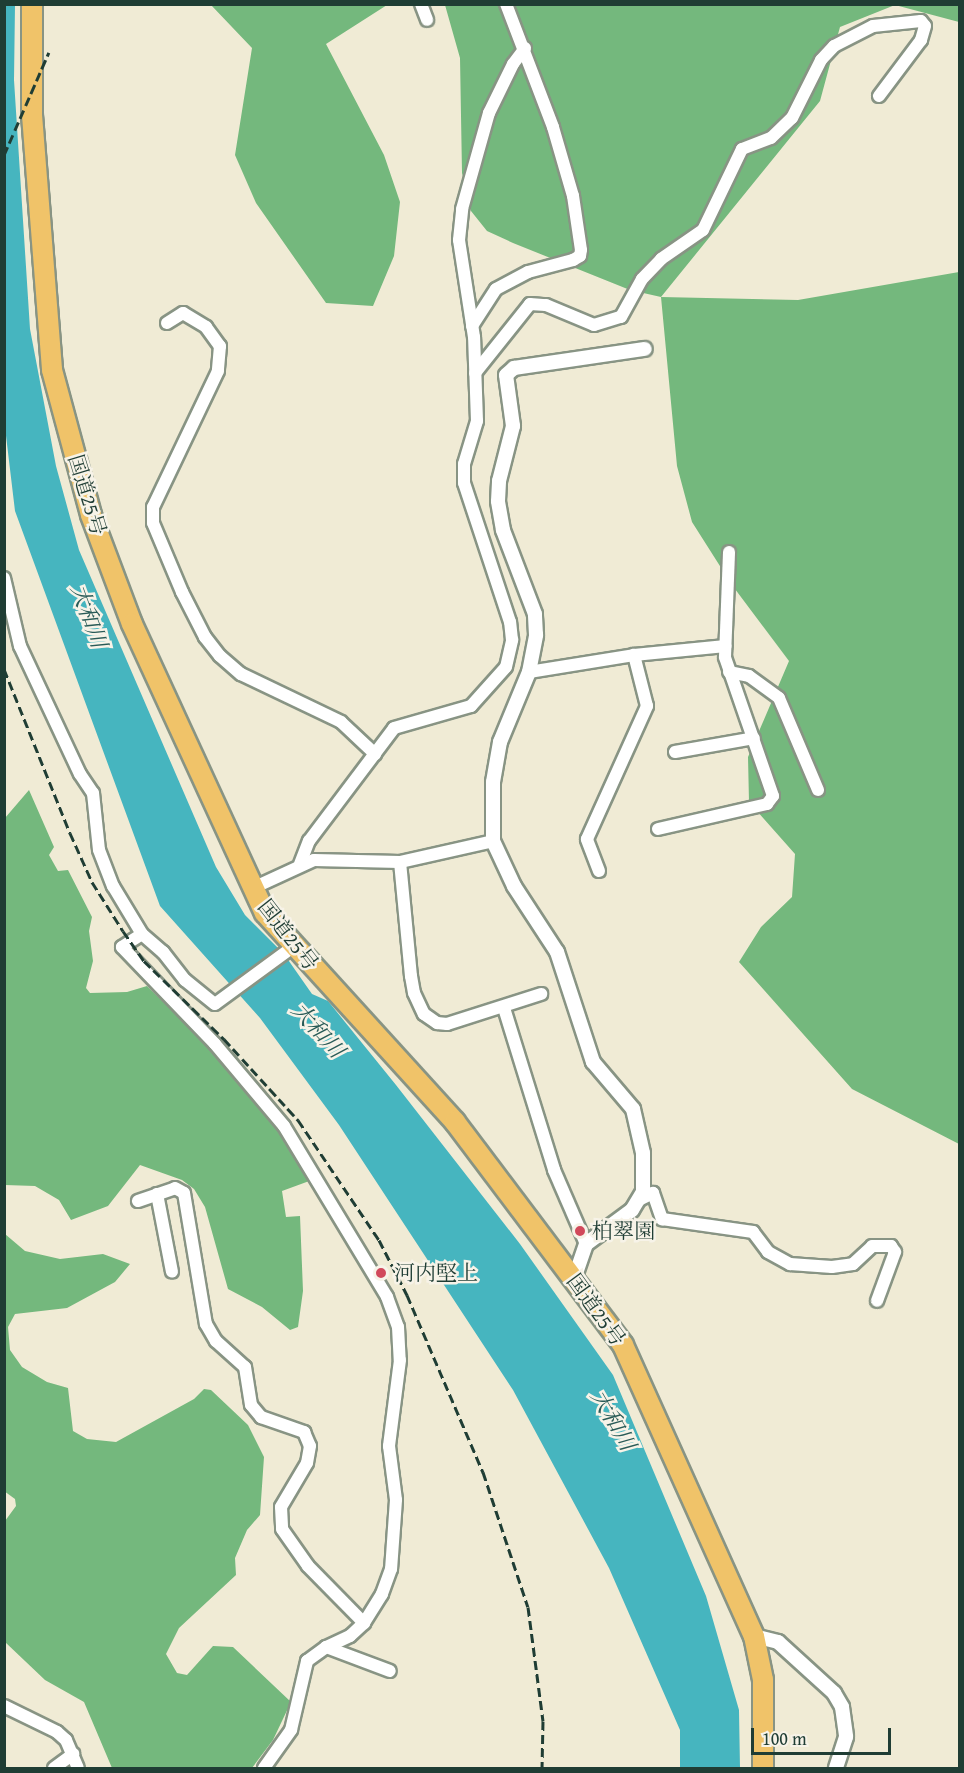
<!DOCTYPE html>
<html>
<head>
<meta charset="utf-8">
<style>
	body { margin:0 }
	#map { position:relative; width:964px; height:1773px; overflow:hidden; background:#f0ebd5; font-family:"Gentium Book Plus","Noto Serif JP",serif }
	div>[style] { position:absolute }
	.forest>* { inset:0; background:#74b87d }
	.water>* { inset:0; background:#46b5bf }
	.roads { filter:drop-shadow(2px 0 #889484) drop-shadow(-2px 0 #889484) drop-shadow(0 2px #889484) drop-shadow(0 -2px #889484) }
	.minor>* { height:12px; margin:-6px; padding:0 6px; transform-origin:6px; border-radius:6px; background:#fff }
	.tertiary>* { height:14px; margin:-7px; padding:0 7px; transform-origin:7px; border-radius:7px; background:#fff }
	.trunk>* { height:20px; margin:-10px; padding:0 10px; transform-origin:10px; border-radius:10px; background:#f0c369 }
	.rail>* { height:3px; margin-top:-1.5px; transform-origin:0; background:repeating-linear-gradient(90deg,#1f3d34 0 9px,transparent 0 13.5px) }
	.dots>* { width:16px; height:16px; translate:-50% -50%; box-sizing:border-box; border:3px solid #f7f3e8; border-radius:50% }
	span { translate:-50% -50%; white-space:nowrap; text-align:center; line-height:1.15; -webkit-text-stroke:5px #f7f3e8; paint-order:stroke }
	.street-label { font-size:21px; color:#1f3d34 }
	.poi-label { font-size:21px; color:#1f3d34 }
	.left { translate:0 -50%; text-align:left }
	.water-label { font-size:22px; color:#295b57; font-style:italic }
	.frame { position:absolute; inset:0; border:6px solid #1f3d34; pointer-events:none }
	.scale { position:absolute; left:751px; top:1728px; width:140px; height:27px; box-sizing:border-box; border:3px solid #1f3d34; border-top:0; padding-left:8px; font-size:18px; line-height:21px; white-space:nowrap; color:#1f3d34; -webkit-text-stroke:4px #f7f3e8; paint-order:stroke }
</style>
</head>
<body>
<div id="map">
	<div class="forest">
		<div style="clip-path:polygon(211px 5px,387px 5px,326px 44px,384px 155px,400px 202px,394px 256px,373px 306px,326px 303px,256px 203px,235px 155px,252px 48px)"></div>
		<div style="clip-path:polygon(445px 5px,959px 5px,959px 22px,895px 5px,840px 27px,820px 101px,661px 297px,798px 300px,959px 272px,959px 1144px,852px 1089px,739px 962px,761px 927px,792px 897px,795px 854px,749px 802px,748px 757px,789px 661px,732px 585px,692px 522px,677px 466px,661px 297px,630px 290px,513px 243px,487px 231px,471px 211px,462px 173px,460px 58px)"></div>
		<div style="clip-path:polygon(29px 790px,54px 847px,49px 855px,58px 871px,68px 870px,92px 917px,89px 931px,93px 961px,86px 988px,90px 993px,127px 992px,147px 986px,215px 1052px,285px 1137px,312px 1180px,282px 1191px,286px 1217px,300px 1216px,303px 1291px,298px 1327px,290px 1330px,262px 1307px,228px 1289px,205px 1207px,194px 1189px,182px 1180px,140px 1165px,108px 1206px,71px 1220px,59px 1200px,35px 1186px,5px 1185px,5px 818px)"></div>
		<div style="clip-path:polygon(5px 1234px,25px 1251px,60px 1259px,103px 1254px,130px 1264px,115px 1282px,67px 1308px,15px 1314px,8px 1327px,10px 1350px,22px 1367px,47px 1382px,68px 1388px,73px 1431px,87px 1439px,116px 1442px,194px 1399px,204px 1389px,211px 1390px,248px 1425px,264px 1457px,260px 1515px,247px 1530px,235px 1558px,236px 1575px,179px 1628px,166px 1654px,177px 1673px,187px 1675px,213px 1646px,233px 1647px,291px 1702px,273px 1740px,252px 1768px,112px 1768px,84px 1702px,45px 1680px,5px 1642px,5px 1521px,16px 1506px,15px 1499px,4px 1491px)"></div>
	</div>
	<div class="water">
		<div style="clip-path:polygon(4px 5px,15px 5px,14px 80px,30px 329px,56px 466px,79px 550px,216px 867px,245px 915px,284px 954px,312px 994px,328px 1001px,396px 1085px,520px 1244px,613px 1375px,706px 1596px,739px 1710px,740px 1768px,680px 1768px,680px 1730px,609px 1568px,513px 1390px,339px 1125px,260px 1018px,160px 906px,15px 511px,4px 419px)"></div>
	</div>
	<div class="roads">
		<div class="minor">
			<div style="left:421px;top:4px;width:17px;rotate:69deg"></div>
			<div style="left:167px;top:323px;width:19px;rotate:-32deg"></div>
			<div style="left:183px;top:313px;width:27px;rotate:31deg"></div>
			<div style="left:206px;top:327px;width:24px;rotate:54deg"></div>
			<div style="left:220px;top:346px;width:25px;rotate:95deg"></div>
			<div style="left:218px;top:371px;width:151px;rotate:115.5deg"></div>
			<div style="left:153px;top:507px;width:16px;rotate:90deg"></div>
			<div style="left:153px;top:523px;width:75px;rotate:67.2deg"></div>
			<div style="left:182px;top:592px;width:51px;rotate:62.9deg"></div>
			<div style="left:205px;top:637px;width:24px;rotate:52deg"></div>
			<div style="left:220px;top:656px;width:28px;rotate:41deg"></div>
			<div style="left:241px;top:674px;width:111px;rotate:25.6deg"></div>
			<div style="left:341px;top:722px;width:47px;rotate:43.3deg"></div>
			<div style="left:472px;top:326px;width:44px;rotate:-57deg"></div>
			<div style="left:496px;top:289px;width:36px;rotate:-28deg"></div>
			<div style="left:528px;top:272px;width:47px;rotate:-14.9deg"></div>
			<div style="left:573px;top:260px;width:8px;rotate:-30deg"></div>
			<div style="left:580px;top:256px;width:6px;rotate:-81deg"></div>
			<div style="left:581px;top:250px;width:55px;rotate:-98.4deg"></div>
			<div style="left:573px;top:196px;width:72px;rotate:-106.2deg"></div>
			<div style="left:553px;top:127px;width:132px;rotate:-110.9deg"></div>
			<div style="left:475px;top:373px;width:88px;rotate:-51.4deg"></div>
			<div style="left:530px;top:304px;width:16px;rotate:4deg"></div>
			<div style="left:546px;top:305px;width:52px;rotate:22.6deg"></div>
			<div style="left:594px;top:325px;width:28px;rotate:-17deg"></div>
			<div style="left:621px;top:317px;width:43px;rotate:-61.1deg"></div>
			<div style="left:642px;top:279px;width:28px;rotate:-46deg"></div>
			<div style="left:661px;top:259px;width:51px;rotate:-34.6deg"></div>
			<div style="left:703px;top:230px;width:90px;rotate:-64.3deg"></div>
			<div style="left:742px;top:149px;width:31px;rotate:-21deg"></div>
			<div style="left:771px;top:138px;width:29px;rotate:-44deg"></div>
			<div style="left:792px;top:118px;width:65px;rotate:-63.4deg"></div>
			<div style="left:821px;top:60px;width:19px;rotate:-47deg"></div>
			<div style="left:834px;top:46px;width:44px;rotate:-27.1deg"></div>
			<div style="left:873px;top:26px;width:48px;rotate:-5.9deg"></div>
			<div style="left:921px;top:21px;width:6px;rotate:51deg"></div>
			<div style="left:925px;top:26px;width:15px;rotate:106deg"></div>
			<div style="left:921px;top:40px;width:70px;rotate:126.9deg"></div>
			<div style="left:4px;top:578px;width:70px;rotate:76.8deg"></div>
			<div style="left:20px;top:646px;width:141px;rotate:64.9deg"></div>
			<div style="left:80px;top:774px;width:23px;rotate:56deg"></div>
			<div style="left:93px;top:793px;width:57px;rotate:84deg"></div>
			<div style="left:99px;top:850px;width:39px;rotate:69deg"></div>
			<div style="left:113px;top:886px;width:56px;rotate:58.9deg"></div>
			<div style="left:142px;top:934px;width:24px;rotate:147deg"></div>
			<div style="left:122px;top:947px;width:134px;rotate:46.2deg"></div>
			<div style="left:215px;top:1044px;width:107px;rotate:49.9deg"></div>
			<div style="left:284px;top:1126px;width:200px;rotate:58.9deg"></div>
			<div style="left:387px;top:1297px;width:32px;rotate:70deg"></div>
			<div style="left:398px;top:1327px;width:33px;rotate:87deg"></div>
			<div style="left:400px;top:1360px;width:87px;rotate:97.3deg"></div>
			<div style="left:389px;top:1446px;width:54px;rotate:82.6deg"></div>
			<div style="left:396px;top:1500px;width:69px;rotate:94.1deg"></div>
			<div style="left:391px;top:1569px;width:27px;rotate:110deg"></div>
			<div style="left:382px;top:1594px;width:34px;rotate:122deg"></div>
			<div style="left:364px;top:1623px;width:19px;rotate:137deg"></div>
			<div style="left:350px;top:1636px;width:26px;rotate:155deg"></div>
			<div style="left:529px;top:672px;width:106px;rotate:-9.2deg"></div>
			<div style="left:634px;top:655px;width:92px;rotate:-5.6deg"></div>
			<div style="left:729px;top:672px;width:20px;rotate:11deg"></div>
			<div style="left:749px;top:676px;width:37px;rotate:36deg"></div>
			<div style="left:779px;top:698px;width:100px;rotate:67deg"></div>
			<div style="left:675px;top:752px;width:80px;rotate:-10deg"></div>
			<div style="left:658px;top:829px;width:112px;rotate:-12.9deg"></div>
			<div style="left:767px;top:804px;width:10px;rotate:-53deg"></div>
			<div style="left:773px;top:796px;width:147px;rotate:-109.1deg"></div>
			<div style="left:725px;top:657px;width:105px;rotate:-87.8deg"></div>
			<div style="left:400px;top:862px;width:115px;rotate:84.5deg"></div>
			<div style="left:411px;top:976px;width:17px;rotate:80deg"></div>
			<div style="left:414px;top:993px;width:23px;rotate:65deg"></div>
			<div style="left:424px;top:1014px;width:16px;rotate:35deg"></div>
			<div style="left:437px;top:1023px;width:10px;rotate:6deg"></div>
			<div style="left:447px;top:1024px;width:99px;rotate:-17.7deg"></div>
			<div style="left:300px;top:864px;width:25px;rotate:-69deg"></div>
			<div style="left:309px;top:841px;width:141px;rotate:-53deg"></div>
			<div style="left:394px;top:728px;width:80px;rotate:-15.9deg"></div>
			<div style="left:471px;top:706px;width:52px;rotate:-48.1deg"></div>
			<div style="left:506px;top:667px;width:28px;rotate:-77deg"></div>
			<div style="left:512px;top:640px;width:18px;rotate:-96deg"></div>
			<div style="left:510px;top:622px;width:146px;rotate:-108.3deg"></div>
			<div style="left:464px;top:483px;width:19px;rotate:-90deg"></div>
			<div style="left:464px;top:464px;width:45px;rotate:-73.2deg"></div>
			<div style="left:477px;top:421px;width:84px;rotate:-92deg"></div>
			<div style="left:474px;top:337px;width:98px;rotate:-98.8deg"></div>
			<div style="left:459px;top:240px;width:31px;rotate:-84deg"></div>
			<div style="left:462px;top:209px;width:100px;rotate:-74.3deg"></div>
			<div style="left:489px;top:113px;width:55px;rotate:-63.9deg"></div>
			<div style="left:513px;top:64px;width:20px;rotate:-53deg"></div>
			<div style="left:599px;top:871px;width:34px;rotate:-111deg"></div>
			<div style="left:587px;top:839px;width:146px;rotate:-65.7deg"></div>
			<div style="left:647px;top:706px;width:53px;rotate:-104.3deg"></div>
			<div style="left:253px;top:888px;width:67px;rotate:-24.7deg"></div>
			<div style="left:314px;top:860px;width:86px;rotate:1.3deg"></div>
			<div style="left:400px;top:862px;width:95px;rotate:-12.7deg"></div>
			<div style="left:142px;top:934px;width:28px;rotate:41deg"></div>
			<div style="left:163px;top:952px;width:36px;rotate:52deg"></div>
			<div style="left:185px;top:980px;width:38px;rotate:39deg"></div>
			<div style="left:215px;top:1004px;width:97px;rotate:-36.2deg"></div>
			<div style="left:504px;top:1008px;width:170px;rotate:72.8deg"></div>
			<div style="left:554px;top:1170px;width:81px;rotate:66.6deg"></div>
			<div style="left:157px;top:1194px;width:79px;rotate:79.1deg"></div>
			<div style="left:138px;top:1201px;width:39px;rotate:-19deg"></div>
			<div style="left:175px;top:1188px;width:10px;rotate:29deg"></div>
			<div style="left:184px;top:1193px;width:133px;rotate:80.5deg"></div>
			<div style="left:206px;top:1324px;width:20px;rotate:60deg"></div>
			<div style="left:216px;top:1341px;width:39px;rotate:42deg"></div>
			<div style="left:245px;top:1367px;width:38px;rotate:81deg"></div>
			<div style="left:251px;top:1405px;width:16px;rotate:50deg"></div>
			<div style="left:261px;top:1417px;width:46px;rotate:19.2deg"></div>
			<div style="left:304px;top:1432px;width:15px;rotate:67deg"></div>
			<div style="left:310px;top:1446px;width:17px;rotate:100deg"></div>
			<div style="left:307px;top:1463px;width:51px;rotate:120.6deg"></div>
			<div style="left:281px;top:1507px;width:22px;rotate:87deg"></div>
			<div style="left:282px;top:1529px;width:45px;rotate:54.9deg"></div>
			<div style="left:308px;top:1566px;width:80px;rotate:45.5deg"></div>
			<div style="left:637px;top:1201px;width:18px;rotate:-27deg"></div>
			<div style="left:653px;top:1193px;width:28px;rotate:71deg"></div>
			<div style="left:662px;top:1219px;width:92px;rotate:8.1deg"></div>
			<div style="left:753px;top:1232px;width:25px;rotate:53deg"></div>
			<div style="left:768px;top:1252px;width:25px;rotate:29deg"></div>
			<div style="left:790px;top:1264px;width:42px;rotate:4.1deg"></div>
			<div style="left:832px;top:1267px;width:21px;rotate:-8deg"></div>
			<div style="left:853px;top:1264px;width:26px;rotate:-43deg"></div>
			<div style="left:872px;top:1246px;width:19px"></div>
			<div style="left:891px;top:1246px;width:7px;rotate:56deg"></div>
			<div style="left:895px;top:1252px;width:52px;rotate:110.2deg"></div>
			<div style="left:4px;top:1706px;width:59px;rotate:26.1deg"></div>
			<div style="left:57px;top:1732px;width:12px;rotate:42deg"></div>
			<div style="left:66px;top:1740px;width:30px;rotate:67deg"></div>
			<div style="left:54px;top:1768px;width:24px;rotate:-36deg"></div>
			<div style="left:264px;top:1768px;width:47px;rotate:-54.6deg"></div>
			<div style="left:291px;top:1730px;width:71px;rotate:-76.9deg"></div>
			<div style="left:307px;top:1661px;width:24px;rotate:-36deg"></div>
			<div style="left:326px;top:1647px;width:68px;rotate:20.6deg"></div>
		</div>
		<div class="tertiary">
			<div style="left:574px;top:1279px;width:37px;rotate:-71deg"></div>
			<div style="left:586px;top:1244px;width:57px;rotate:-36.5deg"></div>
			<div style="left:632px;top:1210px;width:21px;rotate:-59deg"></div>
			<div style="left:643px;top:1192px;width:39px;rotate:-90deg"></div>
			<div style="left:643px;top:1153px;width:45px;rotate:-102.8deg"></div>
			<div style="left:633px;top:1109px;width:62px;rotate:-130.4deg"></div>
			<div style="left:593px;top:1062px;width:116px;rotate:-108.1deg"></div>
			<div style="left:557px;top:952px;width:79px;rotate:-123.1deg"></div>
			<div style="left:514px;top:886px;width:50px;rotate:-115deg"></div>
			<div style="left:493px;top:841px;width:59px;rotate:-90deg"></div>
			<div style="left:493px;top:782px;width:41px;rotate:-80.1deg"></div>
			<div style="left:500px;top:742px;width:76px;rotate:-67.5deg"></div>
			<div style="left:529px;top:672px;width:38px;rotate:-79deg"></div>
			<div style="left:536px;top:635px;width:21px;rotate:-93deg"></div>
			<div style="left:535px;top:614px;width:90px;rotate:-110.9deg"></div>
			<div style="left:503px;top:530px;width:29px;rotate:-100deg"></div>
			<div style="left:498px;top:501px;width:20px;rotate:-87deg"></div>
			<div style="left:499px;top:481px;width:57px;rotate:-75.7deg"></div>
			<div style="left:513px;top:426px;width:51px;rotate:-97.8deg"></div>
			<div style="left:506px;top:375px;width:11px;rotate:-41deg"></div>
			<div style="left:514px;top:368px;width:132px;rotate:-8.3deg"></div>
			<div style="left:754px;top:1636px;width:25px;rotate:14deg"></div>
			<div style="left:778px;top:1642px;width:76px;rotate:42.3deg"></div>
			<div style="left:834px;top:1693px;width:16px;rotate:60deg"></div>
			<div style="left:842px;top:1707px;width:30px;rotate:82deg"></div>
			<div style="left:846px;top:1737px;width:33px;rotate:108deg"></div>
		</div>
		<div class="trunk">
			<div style="left:32px;top:4px;width:111px;rotate:90deg"></div>
			<div style="left:32px;top:115px;width:256px;rotate:85.5deg"></div>
			<div style="left:52px;top:370px;width:150px;rotate:74.9deg"></div>
			<div style="left:91px;top:515px;width:116px;rotate:69.4deg"></div>
			<div style="left:132px;top:624px;width:318px;rotate:65.3deg"></div>
			<div style="left:265px;top:913px;width:282px;rotate:47.7deg"></div>
			<div style="left:455px;top:1122px;width:279px;rotate:53deg"></div>
			<div style="left:623px;top:1345px;width:319px;rotate:65.8deg"></div>
			<div style="left:754px;top:1636px;width:45px;rotate:78.4deg"></div>
			<div style="left:763px;top:1680px;width:88px;rotate:90deg"></div>
		</div>
	</div>
	<div class="rail">
		<div style="left:4px;top:155px;width:112px;rotate:-66.4deg"></div>
		<div style="left:4px;top:669px;width:177px;rotate:68.1deg"></div>
		<div style="left:70px;top:833px;width:54px;rotate:65.8deg"></div>
		<div style="left:92px;top:882px;width:58px;rotate:57.7deg"></div>
		<div style="left:123px;top:931px;width:37px;rotate:55deg"></div>
		<div style="left:144px;top:961px;width:112px;rotate:44.3deg"></div>
		<div style="left:224px;top:1039px;width:110px;rotate:47.6deg"></div>
		<div style="left:298px;top:1120px;width:145px;rotate:56deg"></div>
		<div style="left:379px;top:1240px;width:62px;rotate:63deg"></div>
		<div style="left:407px;top:1295px;width:193px;rotate:66.8deg"></div>
		<div style="left:483px;top:1472px;width:142px;rotate:71.6deg"></div>
		<div style="left:528px;top:1607px;width:115px;rotate:82.5deg"></div>
		<div style="left:543px;top:1721px;width:47px;rotate:91.2deg"></div>
	</div>
	<div class="dots">
		<div style="left:580px;top:1231px;background:#d1495b"></div>
		<div style="left:381px;top:1273px;background:#d1495b"></div>
	</div>
	<div class="street-label">
		<span style="left:87px;top:495px;rotate:73deg">国道25号</span>
		<span style="left:288px;top:935px;rotate:52deg">国道25号</span>
		<span style="left:596px;top:1310px;rotate:54deg">国道25号</span>
	</div>
	<div class="poi-label">
		<span class="left" style="left:592px;top:1231px">柏翠園</span>
		<span class="left" style="left:394px;top:1273px">河内堅上</span>
	</div>
	<div class="water-label">
		<span style="left:89px;top:616px;rotate:70deg">大和川</span>
		<span style="left:318px;top:1030px;rotate:48deg">大和川</span>
		<span style="left:613px;top:1420px;rotate:60deg">大和川</span>
	</div>
	<div class="frame"></div>
	<div class="scale">100 m</div>
</div>
</body>
</html>
